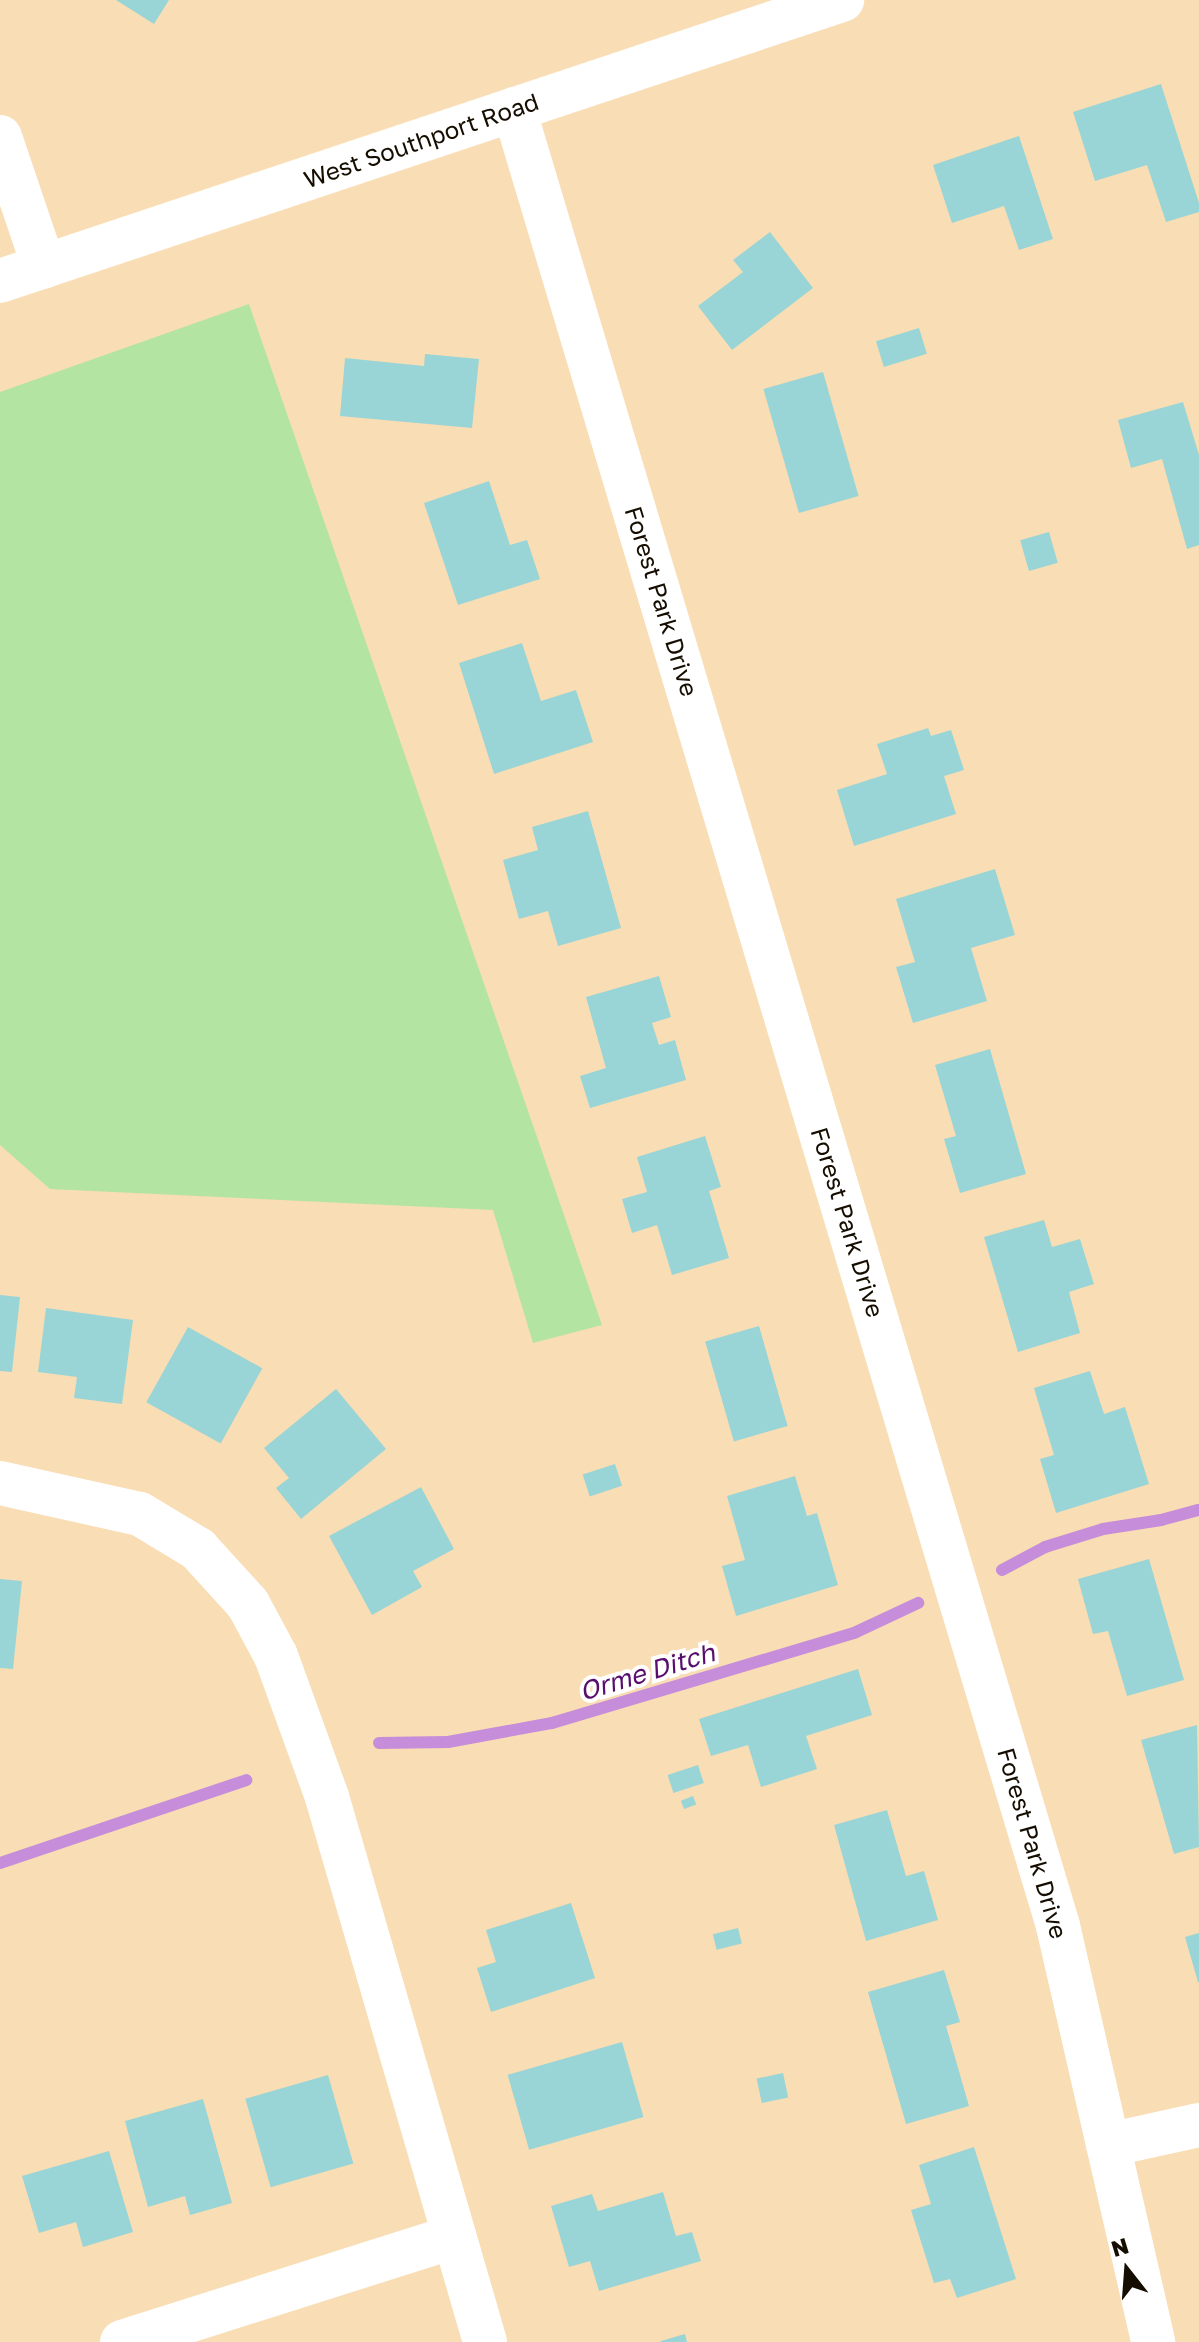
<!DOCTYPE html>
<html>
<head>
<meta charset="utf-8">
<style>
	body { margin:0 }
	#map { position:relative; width:1199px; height:2342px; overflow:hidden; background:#f9ddb4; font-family:"Golos Text",sans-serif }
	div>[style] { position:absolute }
	.green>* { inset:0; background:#b4e4a2 }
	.stream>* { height:12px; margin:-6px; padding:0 6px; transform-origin:6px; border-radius:6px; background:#c68dda }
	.building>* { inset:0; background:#99d5d6; transform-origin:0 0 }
	.street>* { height:44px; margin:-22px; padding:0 22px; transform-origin:22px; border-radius:22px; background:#fff }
	.secondary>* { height:44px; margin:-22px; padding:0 22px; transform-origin:22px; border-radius:22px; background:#fff }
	span { translate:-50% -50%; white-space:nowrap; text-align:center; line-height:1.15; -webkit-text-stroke:8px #fff; paint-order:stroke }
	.street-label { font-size:24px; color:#160d01 }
	.water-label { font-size:26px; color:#590e6d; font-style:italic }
	.north { position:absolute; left:1087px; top:2230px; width:80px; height:80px; -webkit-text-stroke:6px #fff; paint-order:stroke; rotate:343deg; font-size:22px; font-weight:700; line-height:32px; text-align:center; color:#160d01 }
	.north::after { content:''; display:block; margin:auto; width:28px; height:36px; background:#160d01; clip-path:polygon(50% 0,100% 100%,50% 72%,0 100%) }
</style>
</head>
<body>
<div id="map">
	<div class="green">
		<div style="clip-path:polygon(249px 304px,602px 1325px,533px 1343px,493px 1210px,50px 1189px,0 1145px,0 392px)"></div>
	</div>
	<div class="stream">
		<div style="left:1002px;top:1570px;width:49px;rotate:-28.1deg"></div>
		<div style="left:1045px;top:1547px;width:61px;rotate:-17.2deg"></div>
		<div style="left:1103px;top:1529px;width:59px;rotate:-8.8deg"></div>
		<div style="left:1161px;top:1520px;width:39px;rotate:-15deg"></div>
		<div style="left:379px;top:1743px;width:69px;rotate:-0.8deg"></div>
		<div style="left:448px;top:1742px;width:106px;rotate:-10.4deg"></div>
		<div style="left:552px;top:1723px;width:315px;rotate:-16.6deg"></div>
		<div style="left:854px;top:1633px;width:71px;rotate:-25.1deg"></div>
		<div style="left:0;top:1863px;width:260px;rotate:-18.6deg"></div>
	</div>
	<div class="building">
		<div style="clip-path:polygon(116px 0,169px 0,154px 24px)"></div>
		<div style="clip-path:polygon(1161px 84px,1199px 203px,1199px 212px,1166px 222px,1147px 165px,1095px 181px,1073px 112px)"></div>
		<div style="clip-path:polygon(1019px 136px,1053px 239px,1019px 250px,1004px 206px,952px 223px,933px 165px)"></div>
		<div style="clip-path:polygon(770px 232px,813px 288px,732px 350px,698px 306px,743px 272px,733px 260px)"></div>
		<div style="left:919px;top:328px;width:27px;height:45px;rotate:73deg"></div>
		<div style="clip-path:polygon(425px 354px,479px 359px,472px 428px,340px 416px,345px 358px,424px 366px)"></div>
		<div style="left:823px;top:372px;width:129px;height:62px;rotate:74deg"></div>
		<div style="clip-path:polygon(1183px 402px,1199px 455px,1199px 545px,1187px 549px,1162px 459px,1131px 468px,1118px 420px)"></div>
		<div style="clip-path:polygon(489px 481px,510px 545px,527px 540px,540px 579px,458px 605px,424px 503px)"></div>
		<div style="left:1049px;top:532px;width:32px;height:30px;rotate:74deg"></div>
		<div style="clip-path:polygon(522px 643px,541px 701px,576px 690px,593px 742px,494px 774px,459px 663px)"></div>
		<div style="clip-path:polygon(928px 728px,931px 736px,951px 730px,964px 770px,944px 776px,956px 814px,854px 846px,837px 790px,887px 774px,877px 744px)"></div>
		<div style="clip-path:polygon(588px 811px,621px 928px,558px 946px,548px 911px,519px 919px,503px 860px,538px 850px,532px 827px)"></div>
		<div style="clip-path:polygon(995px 869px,1015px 935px,971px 948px,987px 1001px,913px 1023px,896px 967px,915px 962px,896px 899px)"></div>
		<div style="clip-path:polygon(659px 976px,671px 1017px,652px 1023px,659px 1045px,675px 1040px,686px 1080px,590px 1108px,580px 1076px,606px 1068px,586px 997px)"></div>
		<div style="clip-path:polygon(990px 1049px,1026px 1174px,960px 1193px,944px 1139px,956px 1136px,935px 1065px)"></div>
		<div style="clip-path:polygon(705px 1136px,721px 1187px,709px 1191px,729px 1258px,672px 1275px,657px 1225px,632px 1233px,622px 1199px,647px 1192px,637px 1157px)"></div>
		<div style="clip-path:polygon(1044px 1220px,1052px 1247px,1080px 1239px,1094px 1284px,1069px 1292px,1080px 1333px,1018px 1352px,984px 1237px)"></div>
		<div style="clip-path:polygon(0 1295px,20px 1297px,12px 1372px,0 1371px)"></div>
		<div style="clip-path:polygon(46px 1308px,133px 1320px,122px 1404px,74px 1398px,77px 1377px,38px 1372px)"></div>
		<div style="left:759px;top:1326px;width:104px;height:56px;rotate:74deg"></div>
		<div style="left:188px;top:1327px;width:85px;height:86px;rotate:29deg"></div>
		<div style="clip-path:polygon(1090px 1371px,1104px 1414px,1125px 1407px,1149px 1484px,1056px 1513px,1040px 1459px,1054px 1455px,1034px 1388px)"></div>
		<div style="clip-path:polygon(336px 1389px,386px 1449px,301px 1519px,276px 1488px,289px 1478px,264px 1448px)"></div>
		<div style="left:615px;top:1464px;width:23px;height:34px;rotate:72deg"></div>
		<div style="clip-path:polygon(795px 1476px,807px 1516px,817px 1513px,838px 1585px,736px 1616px,722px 1566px,745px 1560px,727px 1496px)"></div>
		<div style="clip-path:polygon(421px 1487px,454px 1549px,413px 1571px,422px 1587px,372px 1615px,329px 1536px)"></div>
		<div style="clip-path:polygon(1149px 1559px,1184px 1680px,1127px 1696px,1108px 1631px,1093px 1634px,1078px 1579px)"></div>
		<div style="clip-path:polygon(0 1579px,22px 1581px,13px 1669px,0 1668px)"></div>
		<div style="clip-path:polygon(858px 1669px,872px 1715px,806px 1736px,817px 1769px,761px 1787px,748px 1745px,711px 1756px,699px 1719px)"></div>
		<div style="clip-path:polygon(1197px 1725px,1199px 1847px,1174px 1854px,1141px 1740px)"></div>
		<div style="left:698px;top:1765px;width:19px;height:32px;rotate:72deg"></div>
		<div style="left:693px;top:1796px;width:9px;height:13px;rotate:69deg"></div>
		<div style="clip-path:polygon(887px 1810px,906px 1876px,924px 1871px,938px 1920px,866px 1941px,834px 1825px)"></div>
		<div style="clip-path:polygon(571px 1903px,595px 1978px,491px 2012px,477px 1968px,496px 1962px,486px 1930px)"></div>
		<div style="left:738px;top:1928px;width:16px;height:26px;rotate:76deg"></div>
		<div style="clip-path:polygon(1199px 1933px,1199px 1982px,1198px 1982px,1185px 1937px)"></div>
		<div style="clip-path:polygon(944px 1970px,960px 2022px,946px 2026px,969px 2106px,906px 2124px,868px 1992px)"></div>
		<div style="left:622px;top:2042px;width:78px;height:119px;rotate:74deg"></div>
		<div style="left:783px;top:2073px;width:25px;height:27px;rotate:78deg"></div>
		<div style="left:328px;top:2075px;width:92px;height:86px;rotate:74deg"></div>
		<div style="clip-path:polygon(203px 2099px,232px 2203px,190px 2215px,185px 2196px,148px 2207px,125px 2121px)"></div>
		<div style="clip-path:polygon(974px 2147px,1016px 2279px,957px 2298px,950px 2279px,934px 2283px,911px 2210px,931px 2204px,919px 2165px)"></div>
		<div style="clip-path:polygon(109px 2151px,133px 2232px,83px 2247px,76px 2222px,39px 2233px,22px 2176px)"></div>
		<div style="clip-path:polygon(663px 2192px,676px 2236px,692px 2232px,701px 2261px,599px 2291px,590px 2261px,569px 2267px,551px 2206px,592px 2194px,598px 2211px)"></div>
		<div style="clip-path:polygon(685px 2334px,687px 2342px,661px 2342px,661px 2341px)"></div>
	</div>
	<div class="street">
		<div style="left:514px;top:109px;width:1897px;rotate:73.33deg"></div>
		<div style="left:1058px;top:1926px;width:427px;rotate:77.1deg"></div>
		<div style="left:0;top:137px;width:137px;rotate:71.3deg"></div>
		<div style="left:0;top:1483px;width:143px;rotate:12.5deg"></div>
		<div style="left:140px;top:1514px;width:68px;rotate:31.1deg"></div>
		<div style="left:198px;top:1549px;width:74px;rotate:47.7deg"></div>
		<div style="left:248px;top:1604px;width:59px;rotate:61.7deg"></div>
		<div style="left:276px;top:1656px;width:150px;rotate:70.1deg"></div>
		<div style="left:327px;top:1797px;width:567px;rotate:73.83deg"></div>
		<div style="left:1108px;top:2145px;width:93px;rotate:-12.4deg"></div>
		<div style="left:122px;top:2342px;width:348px;rotate:-17.6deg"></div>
	</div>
	<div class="secondary">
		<div style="left:0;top:281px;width:888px;rotate:-18.46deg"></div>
	</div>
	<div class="street-label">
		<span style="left:421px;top:140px;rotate:-19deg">West Southport Road</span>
		<span style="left:662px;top:601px;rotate:73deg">Forest Park Drive</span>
		<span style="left:848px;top:1222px;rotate:73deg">Forest Park Drive</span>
		<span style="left:1033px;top:1843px;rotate:74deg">Forest Park Drive</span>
	</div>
	<div class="water-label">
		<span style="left:647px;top:1672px;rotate:-17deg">Orme Ditch</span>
	</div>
	<div class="north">N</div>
</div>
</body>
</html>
